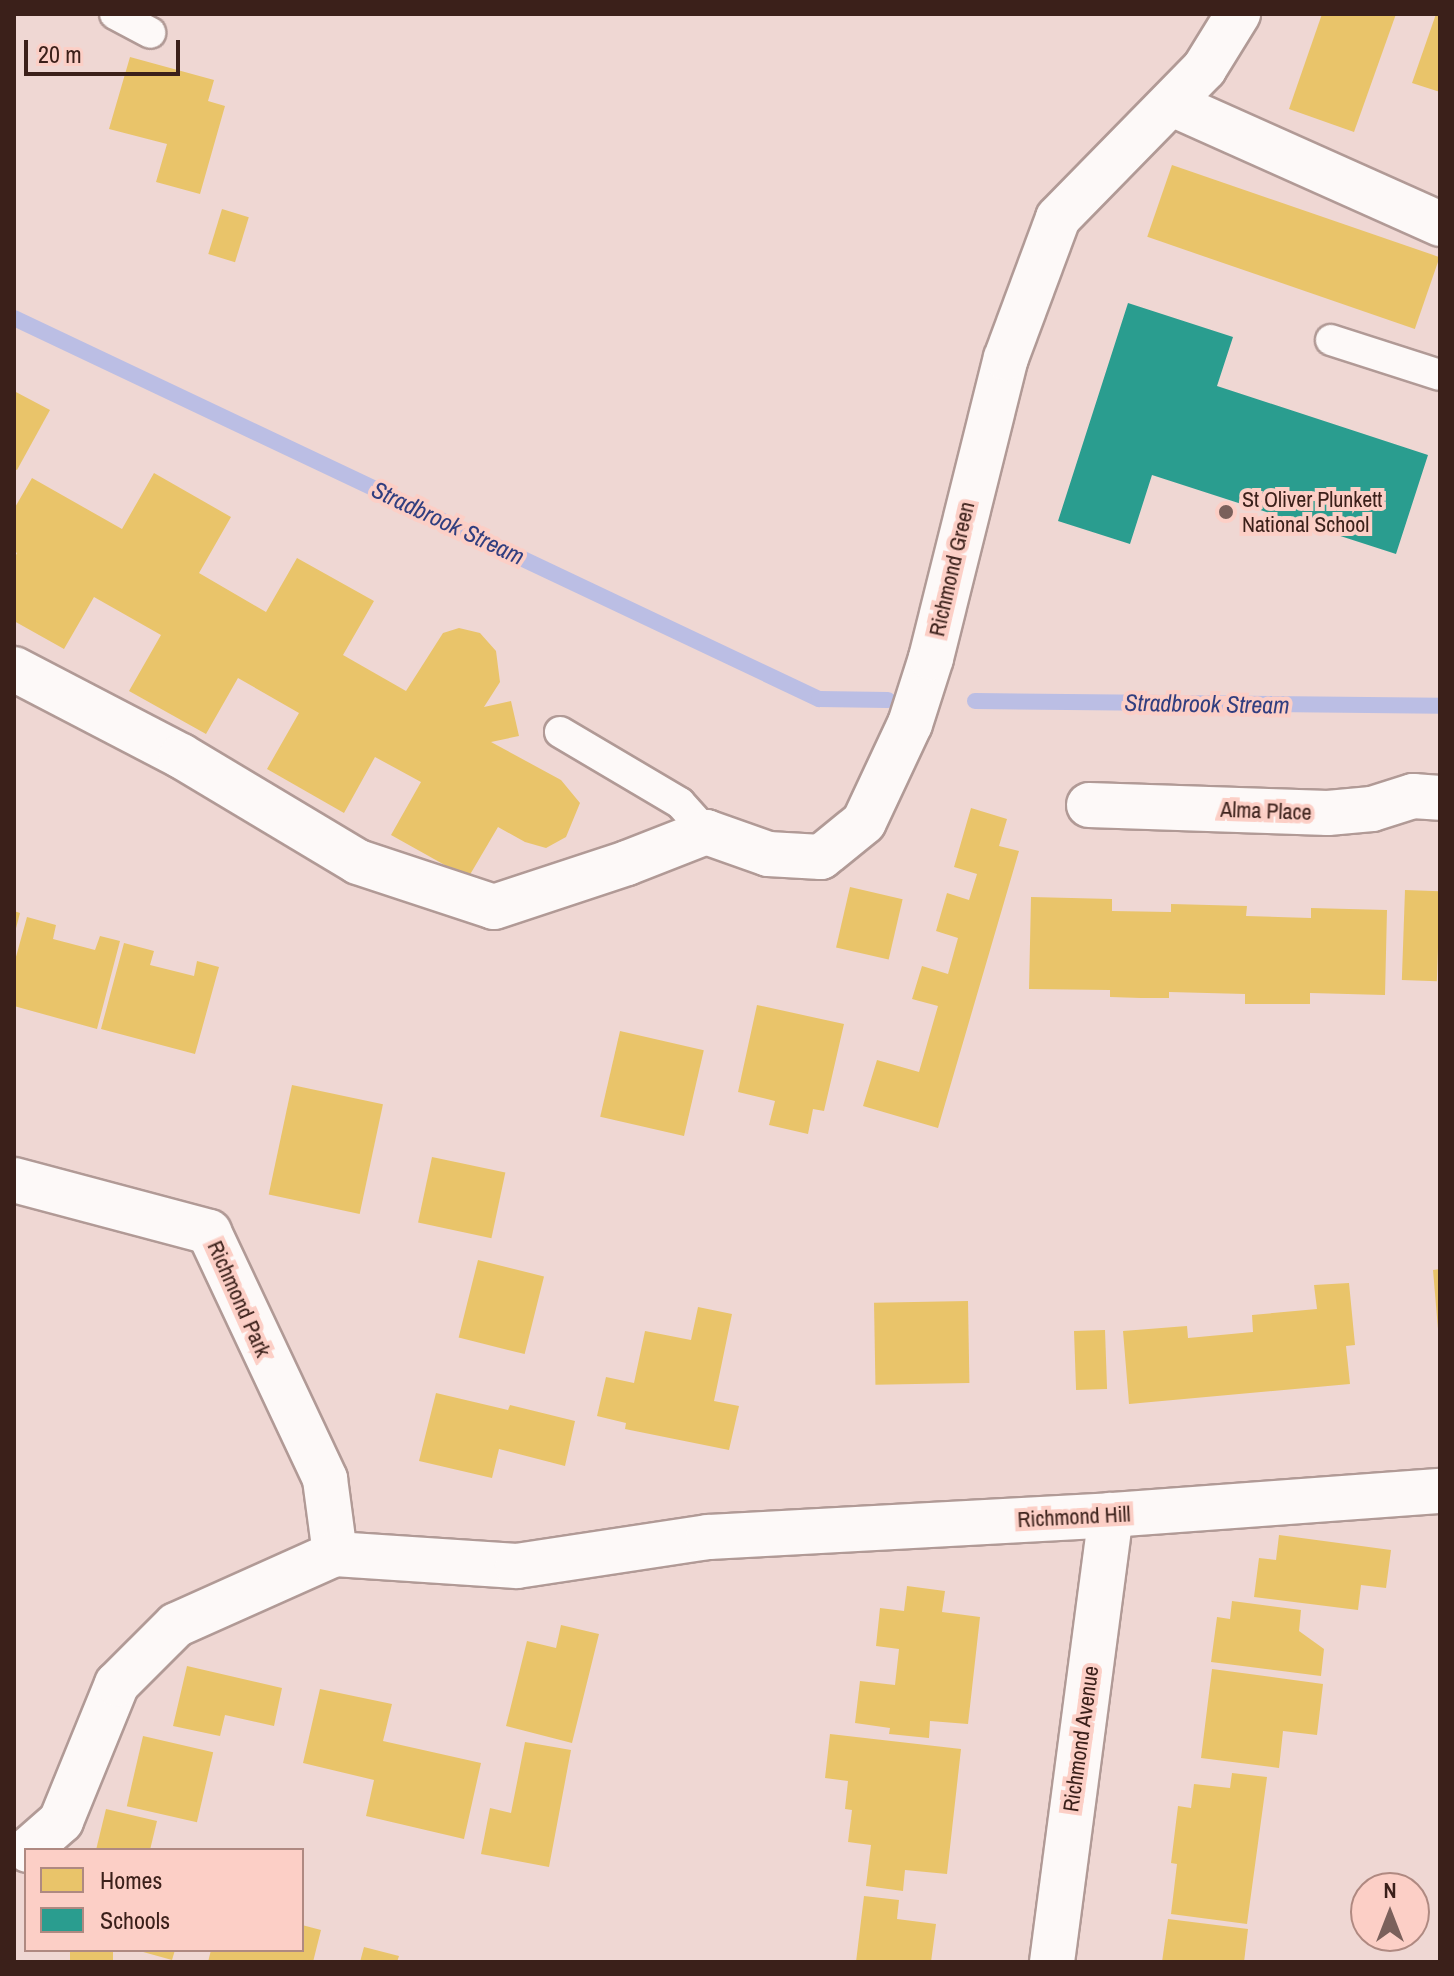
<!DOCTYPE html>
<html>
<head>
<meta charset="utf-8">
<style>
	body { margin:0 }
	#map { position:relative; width:1454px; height:1976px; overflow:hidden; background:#efd7d3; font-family:"Archivo Narrow",sans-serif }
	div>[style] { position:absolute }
	.homes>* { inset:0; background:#e9c46a; transform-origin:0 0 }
	.schools>* { inset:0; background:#2a9d8f }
	.stream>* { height:16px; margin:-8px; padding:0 8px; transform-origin:8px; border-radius:8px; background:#bbbee4 }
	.roads { filter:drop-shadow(2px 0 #b19a96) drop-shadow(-2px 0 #b19a96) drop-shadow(0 2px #b19a96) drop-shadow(0 -2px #b19a96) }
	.service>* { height:30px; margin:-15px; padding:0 15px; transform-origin:15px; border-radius:15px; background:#fdf9f8 }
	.minor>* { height:44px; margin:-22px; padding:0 22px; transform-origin:22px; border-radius:22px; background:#fdf9f8 }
	.dots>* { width:22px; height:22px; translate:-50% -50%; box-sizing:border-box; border:4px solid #fccfc6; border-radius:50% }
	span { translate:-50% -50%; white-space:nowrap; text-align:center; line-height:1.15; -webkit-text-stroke:8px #fccfc6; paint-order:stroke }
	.poi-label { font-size:22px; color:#3b201a }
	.left { translate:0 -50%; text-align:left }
	.street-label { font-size:22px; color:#3b201a }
	.water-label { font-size:24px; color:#313e7f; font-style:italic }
	.frame { position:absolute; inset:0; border:16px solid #3b201a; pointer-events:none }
	.legend { position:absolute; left:24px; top:1848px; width:280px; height:104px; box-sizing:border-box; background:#fccfc6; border:2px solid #af8981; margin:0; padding:10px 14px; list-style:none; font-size:24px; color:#3b201a }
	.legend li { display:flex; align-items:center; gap:16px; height:40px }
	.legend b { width:40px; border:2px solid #af8981 }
	.north { position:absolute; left:1350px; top:1872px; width:80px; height:80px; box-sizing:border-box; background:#fccfc6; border:2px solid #af8981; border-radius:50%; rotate:0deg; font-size:22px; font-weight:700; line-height:32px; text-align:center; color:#3b201a }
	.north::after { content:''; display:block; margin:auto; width:28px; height:36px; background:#7a605b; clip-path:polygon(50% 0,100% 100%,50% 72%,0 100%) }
	.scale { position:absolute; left:24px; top:40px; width:156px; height:36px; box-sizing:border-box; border:4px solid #3b201a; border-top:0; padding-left:10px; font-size:24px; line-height:28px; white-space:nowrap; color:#3b201a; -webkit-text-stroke:6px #fccfc6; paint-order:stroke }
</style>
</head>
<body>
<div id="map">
	<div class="homes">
		<div style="clip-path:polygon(1322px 14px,1396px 14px,1354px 132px,1289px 109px)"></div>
		<div style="clip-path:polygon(1436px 14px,1440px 14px,1440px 92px,1412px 83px)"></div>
		<div style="clip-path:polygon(130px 57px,214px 80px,208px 101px,225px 106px,200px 194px,156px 182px,167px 144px,109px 129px)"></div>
		<div style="left:1172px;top:165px;width:283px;height:76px;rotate:19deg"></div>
		<div style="left:222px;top:209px;width:28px;height:47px;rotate:17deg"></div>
		<div style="clip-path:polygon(14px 391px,50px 410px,17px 470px,14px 469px)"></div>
		<div style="clip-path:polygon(154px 473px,231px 517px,199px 573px,266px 612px,297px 558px,374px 601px,343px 655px,406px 691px,443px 633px,459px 628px,480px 633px,496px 651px,500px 682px,484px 707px,511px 701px,519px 736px,491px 742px,561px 780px,580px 803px,566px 837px,546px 848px,525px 842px,498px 827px,468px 878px,391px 835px,421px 782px,375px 757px,344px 813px,267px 769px,299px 713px,238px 678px,206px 734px,129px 691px,161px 635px,94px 597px,64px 649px,14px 621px,14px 559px,17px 553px,14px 551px,14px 509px,32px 478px,122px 529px)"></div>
		<div style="clip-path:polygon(971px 808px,1007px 819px,999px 846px,1019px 851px,938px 1128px,863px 1106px,877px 1060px,919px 1072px,938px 1006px,912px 999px,922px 966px,948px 974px,958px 938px,936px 931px,947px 893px,969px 900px,977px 874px,954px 867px)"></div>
		<div style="left:850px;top:887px;width:54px;height:62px;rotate:13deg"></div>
		<div style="left:1405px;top:890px;width:35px;height:90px;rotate:2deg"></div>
		<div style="clip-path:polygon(1031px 897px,1112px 899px,1112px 911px,1171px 912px,1171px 904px,1247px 906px,1246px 916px,1311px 918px,1311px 908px,1387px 910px,1385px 995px,1310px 993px,1310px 1004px,1245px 1004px,1245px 994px,1169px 992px,1169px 998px,1141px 998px,1110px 997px,1110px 990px,1029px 989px)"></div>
		<div style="clip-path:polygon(14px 911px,20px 913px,15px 932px,14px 931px)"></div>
		<div style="clip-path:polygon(27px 917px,56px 925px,53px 939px,95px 950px,100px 936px,120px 941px,97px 1029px,14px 1006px,14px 964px)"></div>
		<div style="clip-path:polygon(124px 943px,154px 951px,150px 965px,194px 976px,197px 961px,219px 967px,195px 1054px,101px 1029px)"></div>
		<div style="clip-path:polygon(757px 1005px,844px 1024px,824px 1111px,813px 1109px,808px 1134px,769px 1125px,775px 1101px,738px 1092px)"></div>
		<div style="left:620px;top:1031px;width:86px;height:88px;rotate:13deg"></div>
		<div style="left:292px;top:1085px;width:93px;height:112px;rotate:12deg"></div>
		<div style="left:432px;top:1157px;width:75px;height:67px;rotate:12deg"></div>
		<div style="left:478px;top:1260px;width:68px;height:80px;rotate:14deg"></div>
		<div style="clip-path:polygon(1440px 1269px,1440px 1329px,1438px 1329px,1433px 1270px)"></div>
		<div style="clip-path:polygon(1349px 1283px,1355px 1345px,1346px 1346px,1350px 1384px,1129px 1404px,1123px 1331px,1187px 1326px,1188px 1338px,1253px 1332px,1252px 1315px,1317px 1309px,1314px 1285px)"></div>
		<div style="left:968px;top:1301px;width:82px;height:94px;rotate:89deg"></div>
		<div style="clip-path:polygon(698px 1307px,732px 1314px,714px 1401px,739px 1406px,729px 1450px,625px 1429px,626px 1423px,597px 1416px,606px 1377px,634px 1383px,645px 1331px,691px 1340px)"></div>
		<div style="left:1105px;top:1330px;width:59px;height:31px;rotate:88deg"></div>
		<div style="clip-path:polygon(436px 1393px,508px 1410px,510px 1405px,575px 1421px,565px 1466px,499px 1449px,492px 1478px,419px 1461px)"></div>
		<div style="clip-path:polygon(1279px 1535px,1391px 1550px,1386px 1588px,1361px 1585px,1358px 1610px,1254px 1597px,1259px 1558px,1276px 1560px)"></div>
		<div style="clip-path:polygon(907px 1586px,945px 1591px,942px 1612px,980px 1617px,968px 1724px,930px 1721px,929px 1738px,889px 1734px,890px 1728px,855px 1723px,860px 1681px,895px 1685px,899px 1649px,876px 1646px,880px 1608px,904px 1611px)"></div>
		<div style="clip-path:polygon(1232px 1601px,1301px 1610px,1299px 1631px,1324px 1649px,1321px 1676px,1211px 1662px,1217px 1617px,1230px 1619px)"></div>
		<div style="clip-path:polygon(561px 1625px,599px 1634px,572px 1743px,506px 1726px,527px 1641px,556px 1648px)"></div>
		<div style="clip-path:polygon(187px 1666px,282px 1688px,274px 1726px,225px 1715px,220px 1736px,173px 1726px)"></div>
		<div style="clip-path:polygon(1212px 1669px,1323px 1684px,1317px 1735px,1283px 1731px,1279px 1768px,1201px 1758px)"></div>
		<div style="clip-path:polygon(320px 1689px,392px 1704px,383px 1741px,481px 1763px,464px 1839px,366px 1816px,374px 1780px,303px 1763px)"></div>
		<div style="clip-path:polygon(830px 1734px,961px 1749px,947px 1874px,905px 1870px,903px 1891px,866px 1886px,871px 1845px,848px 1842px,852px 1810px,845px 1809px,848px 1781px,825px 1778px)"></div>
		<div style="left:143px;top:1736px;width:72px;height:72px;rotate:13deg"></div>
		<div style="clip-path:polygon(525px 1742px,571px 1750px,549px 1867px,481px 1854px,490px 1808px,511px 1813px)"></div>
		<div style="clip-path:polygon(1232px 1773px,1267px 1777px,1247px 1924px,1171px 1914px,1177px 1864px,1171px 1863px,1178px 1806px,1191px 1808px,1194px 1784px,1230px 1788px)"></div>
		<div style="clip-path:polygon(106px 1809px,157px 1821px,150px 1850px,96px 1850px)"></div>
		<div style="clip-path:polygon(864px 1896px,899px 1900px,897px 1919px,936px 1924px,931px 1962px,856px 1962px)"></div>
		<div style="clip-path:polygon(1168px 1919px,1248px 1929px,1244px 1962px,1162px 1962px)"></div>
		<div style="clip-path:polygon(302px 1925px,321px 1930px,313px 1962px,208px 1962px,211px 1950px,302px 1950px)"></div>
		<div style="clip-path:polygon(364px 1947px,399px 1956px,397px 1962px,360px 1962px)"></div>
		<div style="left:70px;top:1950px;width:43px;height:12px"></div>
		<div style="clip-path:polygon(136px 1950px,175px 1950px,172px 1960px)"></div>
	</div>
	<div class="schools">
		<div style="clip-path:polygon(1128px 303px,1233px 337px,1217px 386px,1428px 455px,1396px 554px,1152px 475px,1130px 544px,1058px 521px)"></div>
	</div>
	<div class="stream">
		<div style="left:14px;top:318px;width:891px;rotate:25.33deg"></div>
		<div style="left:819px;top:699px;width:69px;rotate:0.8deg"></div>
		<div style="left:975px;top:701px;width:465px;rotate:0.6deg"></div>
	</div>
	<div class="roads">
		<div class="service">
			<div style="left:115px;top:14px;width:40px;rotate:28deg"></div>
			<div style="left:1331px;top:340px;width:114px;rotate:17.8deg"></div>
			<div style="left:560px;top:732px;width:139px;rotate:30.6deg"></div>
			<div style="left:680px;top:803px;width:39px;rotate:48deg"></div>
		</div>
		<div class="minor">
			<div style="left:1172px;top:104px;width:294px;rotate:24.1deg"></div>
			<div style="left:14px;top:669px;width:188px;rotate:27.5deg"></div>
			<div style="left:181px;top:756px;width:206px;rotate:30.9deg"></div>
			<div style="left:358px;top:862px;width:143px;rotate:18.3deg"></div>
			<div style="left:494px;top:907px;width:140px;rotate:-18.3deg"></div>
			<div style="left:627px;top:863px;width:85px;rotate:-21.4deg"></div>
			<div style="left:706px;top:832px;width:66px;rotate:19.5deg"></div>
			<div style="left:768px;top:854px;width:53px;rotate:3.2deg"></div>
			<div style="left:821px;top:857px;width:55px;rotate:-39.1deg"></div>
			<div style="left:864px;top:822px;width:108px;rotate:-64.9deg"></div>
			<div style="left:910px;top:724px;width:69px;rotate:-72.3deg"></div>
			<div style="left:931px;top:658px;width:309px;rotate:-76deg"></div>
			<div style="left:1006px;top:358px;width:149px;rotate:-69.6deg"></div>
			<div style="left:1058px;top:218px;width:209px;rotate:-45.6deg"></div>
			<div style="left:1204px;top:69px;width:65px;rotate:-58.3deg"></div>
			<div style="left:1089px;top:805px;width:239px;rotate:1.9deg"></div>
			<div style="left:1328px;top:813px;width:44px;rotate:-5.2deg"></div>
			<div style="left:1372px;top:809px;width:43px;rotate:-17.6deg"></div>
			<div style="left:1413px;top:796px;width:27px;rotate:4deg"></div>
			<div style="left:14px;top:1180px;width:202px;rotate:14.9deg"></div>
			<div style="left:209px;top:1232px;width:273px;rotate:64.8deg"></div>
			<div style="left:325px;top:1479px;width:76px;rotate:82.4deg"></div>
			<div style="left:28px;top:1850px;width:44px;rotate:-41.3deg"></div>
			<div style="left:61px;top:1821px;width:148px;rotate:-67.8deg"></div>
			<div style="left:117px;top:1684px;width:83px;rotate:-45deg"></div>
			<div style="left:176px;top:1625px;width:174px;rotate:-24.1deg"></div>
			<div style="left:335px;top:1554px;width:182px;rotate:3.8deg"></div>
			<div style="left:517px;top:1566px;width:193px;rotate:-8.6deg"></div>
			<div style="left:708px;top:1537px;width:404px;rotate:-3.1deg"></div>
			<div style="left:1111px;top:1515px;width:330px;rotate:-4.2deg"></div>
			<div style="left:1052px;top:1962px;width:451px;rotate:-82.5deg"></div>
		</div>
	</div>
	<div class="dots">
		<div style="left:1226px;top:512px;background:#7a605b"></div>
	</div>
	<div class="poi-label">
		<span class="left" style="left:1242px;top:512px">St Oliver Plunkett<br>National School</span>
	</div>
	<div class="street-label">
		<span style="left:952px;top:569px;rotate:-77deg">Richmond Green</span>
		<span style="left:1266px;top:811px;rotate:2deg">Alma Place</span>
		<span style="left:239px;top:1299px;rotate:66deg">Richmond Park</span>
		<span style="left:1074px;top:1517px;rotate:-3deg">Richmond Hill</span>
		<span style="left:1081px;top:1739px;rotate:-82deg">Richmond Avenue</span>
	</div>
	<div class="water-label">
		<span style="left:448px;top:523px;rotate:25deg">Stradbrook Stream</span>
		<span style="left:1207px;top:704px;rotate:1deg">Stradbrook Stream</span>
	</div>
	<div class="frame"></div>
	<ul class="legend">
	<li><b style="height:22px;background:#e9c46a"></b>Homes</li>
	<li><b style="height:22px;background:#2a9d8f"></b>Schools</li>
	</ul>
	<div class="north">N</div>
	<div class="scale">20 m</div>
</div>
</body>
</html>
